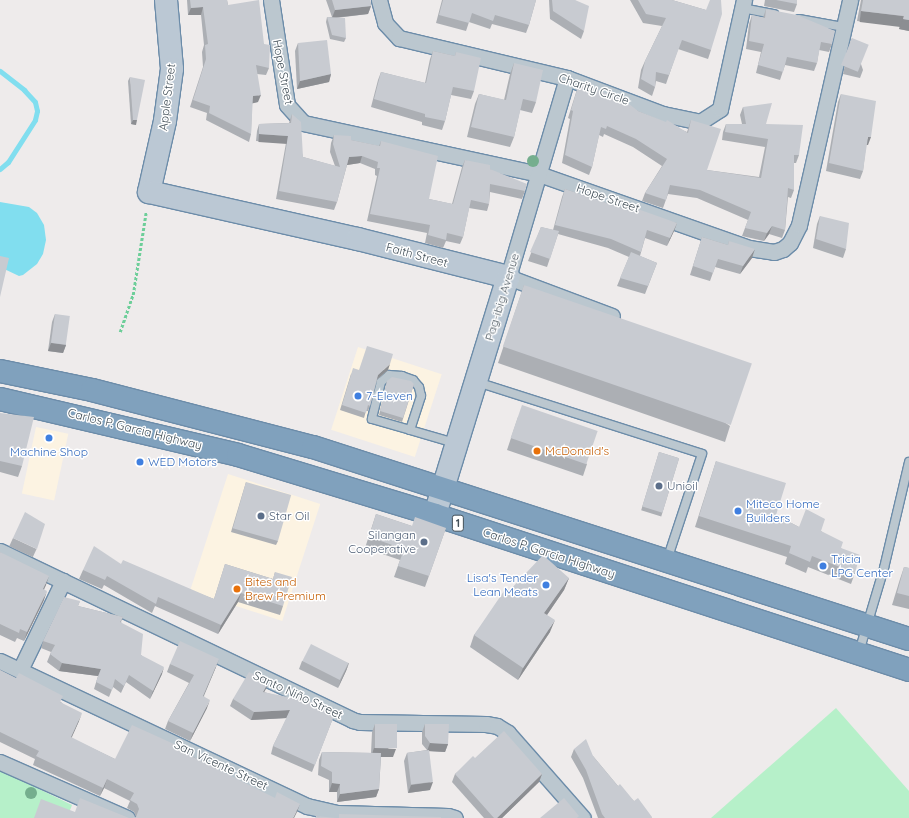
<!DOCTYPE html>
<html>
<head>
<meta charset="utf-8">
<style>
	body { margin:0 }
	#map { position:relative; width:909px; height:818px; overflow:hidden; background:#eeebeb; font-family:Quicksand,sans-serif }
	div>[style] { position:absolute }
	.commercial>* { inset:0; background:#fcf3e2; transform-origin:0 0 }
	.green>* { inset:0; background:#b6f0c9 }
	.water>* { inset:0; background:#81deef }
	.stream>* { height:5px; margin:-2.5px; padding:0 2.5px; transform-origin:2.5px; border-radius:2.5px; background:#81deef }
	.path>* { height:2.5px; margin-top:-1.25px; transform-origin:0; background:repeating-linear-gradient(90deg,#6dce99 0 3px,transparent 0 5px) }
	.roads { filter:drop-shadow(1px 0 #6c8ca9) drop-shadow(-1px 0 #6c8ca9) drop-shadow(0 1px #6c8ca9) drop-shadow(0 -1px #6c8ca9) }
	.lane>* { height:8px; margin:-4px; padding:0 4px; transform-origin:4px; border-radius:4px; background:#bbc7cf }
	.street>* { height:15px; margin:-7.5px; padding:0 7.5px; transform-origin:7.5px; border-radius:7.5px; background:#bbc7cf }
	.secondary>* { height:22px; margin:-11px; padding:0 11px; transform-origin:11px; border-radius:11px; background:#bbc8d4 }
	.highway>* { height:22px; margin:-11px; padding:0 11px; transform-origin:11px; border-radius:11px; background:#80a1bd }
	.trees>* { width:12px; height:12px; margin:-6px; border-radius:50%; background:#75ae8e }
	.wall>* { inset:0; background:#acafb4; transform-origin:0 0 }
	.shaded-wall>* { inset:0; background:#8c8e92; transform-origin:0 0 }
	.building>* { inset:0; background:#c8cbd1; transform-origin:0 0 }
	.dots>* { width:11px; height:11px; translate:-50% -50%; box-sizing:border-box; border:2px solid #fff; border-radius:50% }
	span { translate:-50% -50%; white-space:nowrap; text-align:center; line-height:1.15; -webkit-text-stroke:3px #fff; paint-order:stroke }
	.shield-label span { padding:1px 3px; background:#fff; border:1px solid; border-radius:3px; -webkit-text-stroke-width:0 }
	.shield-label { font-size:11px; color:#435059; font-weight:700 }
	.street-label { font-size:12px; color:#435059 }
	.shop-label { font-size:12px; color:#366cbe }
	.left { translate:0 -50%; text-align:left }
	.right { translate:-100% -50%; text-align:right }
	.food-label { font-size:12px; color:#c56008 }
	.service-label { font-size:12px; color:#4e5e75 }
</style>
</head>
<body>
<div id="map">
	<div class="commercial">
		<div style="left:358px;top:347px;width:88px;height:87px;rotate:18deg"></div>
		<div style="left:36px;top:427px;width:33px;height:68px;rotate:12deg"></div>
		<div style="left:228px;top:474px;width:97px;height:123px;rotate:18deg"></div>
	</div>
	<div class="green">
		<div style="clip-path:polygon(836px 708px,909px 791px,909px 818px,711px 818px)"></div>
		<div style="clip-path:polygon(0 770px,72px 805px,67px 818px,0 818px)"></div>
	</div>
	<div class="water">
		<div style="clip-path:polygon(0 202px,29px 207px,37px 213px,44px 225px,46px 240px,43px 254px,37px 264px,23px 275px,19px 276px,0 267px)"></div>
	</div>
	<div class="stream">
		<div style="left:0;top:71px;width:31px;rotate:38deg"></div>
		<div style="left:24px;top:90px;width:16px;rotate:47deg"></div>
		<div style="left:35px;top:102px;width:9px;rotate:77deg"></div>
		<div style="left:37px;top:111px;width:9px;rotate:103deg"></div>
		<div style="left:35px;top:120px;width:50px;rotate:122.7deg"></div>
		<div style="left:8px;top:162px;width:11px;rotate:139deg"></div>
	</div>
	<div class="path">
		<div style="left:120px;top:332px;width:39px;rotate:-71deg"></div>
		<div style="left:133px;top:295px;width:84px;rotate:-81.1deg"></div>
	</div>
	<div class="roads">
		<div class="lane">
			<div style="left:742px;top:8px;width:33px;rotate:11deg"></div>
			<div style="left:799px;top:19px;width:46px;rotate:10.1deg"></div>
			<div style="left:477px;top:382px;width:236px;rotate:17.7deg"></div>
			<div style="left:702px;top:454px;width:112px;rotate:108.3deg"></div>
			<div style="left:410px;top:430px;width:36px;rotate:-72deg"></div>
			<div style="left:421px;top:396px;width:9px;rotate:-103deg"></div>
			<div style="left:419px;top:387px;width:9px;rotate:-131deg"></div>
			<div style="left:413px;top:380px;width:12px;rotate:-160deg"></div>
			<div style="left:402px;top:376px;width:13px;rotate:-176deg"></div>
			<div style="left:389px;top:375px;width:11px;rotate:139deg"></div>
			<div style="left:381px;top:382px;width:38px;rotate:104deg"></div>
			<div style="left:372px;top:419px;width:40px;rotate:16deg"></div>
			<div style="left:410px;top:430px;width:47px;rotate:16.1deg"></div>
			<div style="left:859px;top:652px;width:88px;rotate:-73.4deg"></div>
			<div style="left:884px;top:568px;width:109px;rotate:-76.7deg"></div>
		</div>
		<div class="street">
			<div style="left:271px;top:0;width:106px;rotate:81.3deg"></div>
			<div style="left:287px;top:105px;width:24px;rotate:48deg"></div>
			<div style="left:303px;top:123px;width:241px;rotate:12.2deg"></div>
			<div style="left:539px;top:174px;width:223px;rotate:19.4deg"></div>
			<div style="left:749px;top:248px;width:25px;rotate:9deg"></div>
			<div style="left:774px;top:252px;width:9px;rotate:-18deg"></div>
			<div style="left:783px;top:249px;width:9px;rotate:-41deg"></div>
			<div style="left:790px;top:243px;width:20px;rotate:-63deg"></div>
			<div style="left:799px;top:225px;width:231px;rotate:-77.2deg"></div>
			<div style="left:379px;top:0;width:24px;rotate:75deg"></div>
			<div style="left:385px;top:23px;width:21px;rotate:47deg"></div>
			<div style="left:399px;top:38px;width:173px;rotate:13.4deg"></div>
			<div style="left:567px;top:78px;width:103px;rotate:20.6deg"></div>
			<div style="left:663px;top:114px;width:38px;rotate:12deg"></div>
			<div style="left:700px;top:122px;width:24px;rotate:-33deg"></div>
			<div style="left:720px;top:109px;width:112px;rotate:-77.6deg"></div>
			<div style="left:567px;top:78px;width:208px;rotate:106.5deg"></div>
			<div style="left:508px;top:277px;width:111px;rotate:20.6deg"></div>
			<div style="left:0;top:551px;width:390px;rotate:25.6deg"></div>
			<div style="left:352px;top:720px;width:8px;rotate:14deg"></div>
			<div style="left:360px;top:722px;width:126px;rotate:0.9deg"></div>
			<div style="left:486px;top:724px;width:11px;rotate:10deg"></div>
			<div style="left:497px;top:726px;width:13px;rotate:32deg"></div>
			<div style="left:508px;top:733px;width:113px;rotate:48.6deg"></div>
			<div style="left:0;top:661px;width:340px;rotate:25.3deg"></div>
			<div style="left:307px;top:806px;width:31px;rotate:13deg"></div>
			<div style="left:337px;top:813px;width:111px;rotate:1.5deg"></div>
			<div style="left:448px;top:816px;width:7px;rotate:16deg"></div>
			<div style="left:20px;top:670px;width:99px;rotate:-64.2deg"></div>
			<div style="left:0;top:762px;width:139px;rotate:23.8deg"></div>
		</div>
		<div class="secondary">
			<div style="left:166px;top:0;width:69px;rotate:85deg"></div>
			<div style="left:172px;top:69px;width:52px;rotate:97.7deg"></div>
			<div style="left:165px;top:121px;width:73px;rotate:102.7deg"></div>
			<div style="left:149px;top:192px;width:214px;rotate:12.7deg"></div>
			<div style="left:358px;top:239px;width:155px;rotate:14.2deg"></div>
			<div style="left:508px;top:277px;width:249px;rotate:107.1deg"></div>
		</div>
		<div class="highway">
			<div style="left:0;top:371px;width:94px;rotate:11.7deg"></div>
			<div style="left:92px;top:390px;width:228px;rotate:14.5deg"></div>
			<div style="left:313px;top:447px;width:626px;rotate:17.86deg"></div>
			<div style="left:0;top:399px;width:244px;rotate:13.2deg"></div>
			<div style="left:238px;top:455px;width:206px;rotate:16.9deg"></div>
			<div style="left:435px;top:515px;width:499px;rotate:18.1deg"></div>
		</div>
	</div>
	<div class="trees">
		<div style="left:533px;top:161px"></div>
		<div style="left:31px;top:793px"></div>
	</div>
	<div class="wall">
		<div style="clip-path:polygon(187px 0,227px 0,228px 5px,264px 44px,269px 68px,266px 75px,257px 74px,258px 102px,252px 103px,251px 134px,249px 142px,206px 120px,207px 113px,190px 107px,203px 67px,202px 52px,204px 45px,201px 15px,188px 15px)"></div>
		<div style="clip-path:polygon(326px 0,370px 0,371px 6px,368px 14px,336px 18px,346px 38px,344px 42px,330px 39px,326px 22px,327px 17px,332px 17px)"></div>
		<div style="clip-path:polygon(442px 0,536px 0,529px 25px,526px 33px,492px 24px,490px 29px,469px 22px,466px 31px,436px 23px)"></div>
		<div style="clip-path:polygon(549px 0,575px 0,584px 31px,581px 39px,550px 19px)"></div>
		<div style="clip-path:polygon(630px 0,672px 0,706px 10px,711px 50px,708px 59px,678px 49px,666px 84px,656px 81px,655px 87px,652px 96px,638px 88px,641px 70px,645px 61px,662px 26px,643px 23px)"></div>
		<div style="clip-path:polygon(765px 0,797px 0,797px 4px,794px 12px,764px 6px)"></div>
		<div style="clip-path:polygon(861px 0,909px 0,909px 31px,899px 29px,900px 26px,857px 21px)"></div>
		<div style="clip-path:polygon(766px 9px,832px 44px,829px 52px,819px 50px,817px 63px,814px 71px,785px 65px,780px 80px,756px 73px,761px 52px,746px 49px,749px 24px,752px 15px,763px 18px)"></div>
		<div style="clip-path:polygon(852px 38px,863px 70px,860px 78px,843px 74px,849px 46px)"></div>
		<div style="clip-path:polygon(298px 43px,331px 74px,329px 82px,297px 89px,295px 51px)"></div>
		<div style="clip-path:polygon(433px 51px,455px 56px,456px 52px,474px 91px,471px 99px,451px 95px,445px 121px,442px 130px,422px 125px,422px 122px,371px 107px,378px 80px,381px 72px,425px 83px,430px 59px)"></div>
		<div style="clip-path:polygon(514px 63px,536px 102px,532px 113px,520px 110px,514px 137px,510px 147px,467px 137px,475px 104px,479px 94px,504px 100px,510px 74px)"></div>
		<div style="clip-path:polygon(130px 77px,136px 125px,131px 124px,128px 81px)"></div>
		<div style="clip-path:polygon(579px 83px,638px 111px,687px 132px,691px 120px,707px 170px,759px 177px,765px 147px,722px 140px,723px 132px,726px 124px,742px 124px,740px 115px,743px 107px,766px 124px,799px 155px,796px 163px,794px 163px,794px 190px,791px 198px,788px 197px,785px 230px,782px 238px,769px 234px,764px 241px,742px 236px,748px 220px,697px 198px,668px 194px,663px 208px,642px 201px,645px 193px,662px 166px,633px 147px,604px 134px,603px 137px,599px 135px,592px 167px,589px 175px,562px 163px,570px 119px,568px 118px)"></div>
		<div style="clip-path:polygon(841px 94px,868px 145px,866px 145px,863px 171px,860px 179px,826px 171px,838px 102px)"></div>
		<div style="clip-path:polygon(292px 114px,303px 157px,335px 166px,330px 152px,331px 143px,334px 135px,351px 140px,379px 146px,381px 141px,429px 199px,452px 204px,462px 167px,465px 160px,490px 169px,525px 191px,522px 199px,490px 192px,489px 204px,487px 211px,469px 208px,463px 237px,460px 244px,446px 241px,443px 248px,425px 243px,427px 233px,367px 221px,377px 176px,375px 175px,375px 169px,360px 163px,347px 165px,337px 202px,334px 210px,276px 199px,286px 143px,256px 141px,257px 131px,259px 124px,289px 123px)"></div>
		<div style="clip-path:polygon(565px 189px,633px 212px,677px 223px,674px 231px,667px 246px,645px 238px,640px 256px,657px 263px,645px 294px,617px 286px,629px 257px,608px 248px,558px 234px,547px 267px,528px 261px,541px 227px,553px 230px,562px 197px)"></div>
		<div style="clip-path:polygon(820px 216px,846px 249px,843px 258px,813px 248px,817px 224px)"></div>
		<div style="clip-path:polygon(702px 237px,728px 245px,729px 241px,752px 258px,740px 274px,715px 267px,710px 281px,690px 275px)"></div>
		<div style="clip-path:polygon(524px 285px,730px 426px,725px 442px,498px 363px)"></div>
		<div style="clip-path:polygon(55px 314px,66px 345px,63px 353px,48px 351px,52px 322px)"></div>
		<div style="clip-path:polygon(359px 370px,388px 370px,377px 380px,370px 406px,368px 411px,366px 411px,364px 418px,340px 410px,351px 374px)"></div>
		<div style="clip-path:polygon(387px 381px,414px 384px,402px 422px,379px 415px)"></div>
		<div style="clip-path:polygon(0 413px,22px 466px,18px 477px,0 472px)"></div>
		<div style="clip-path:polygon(518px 417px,587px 464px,583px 476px,507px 450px)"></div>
		<div style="left:659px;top:452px;width:21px;height:61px;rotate:17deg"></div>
		<div style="clip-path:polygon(716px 461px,776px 515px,799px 527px,821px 531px,841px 548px,855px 573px,851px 584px,808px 567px,806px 573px,785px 564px,787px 557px,695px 527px)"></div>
		<div style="clip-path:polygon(246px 482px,278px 541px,276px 545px,231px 532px)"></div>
		<div style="clip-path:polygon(376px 514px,412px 526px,446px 528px,425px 587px,394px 577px,400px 560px,365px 548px)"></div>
		<div style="left:13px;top:538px;width:26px;height:9px;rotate:25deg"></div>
		<div style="clip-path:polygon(0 552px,46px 585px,44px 590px,44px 600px,24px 641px,17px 638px,15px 642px,0 635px)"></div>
		<div style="clip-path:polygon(121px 564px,214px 599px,225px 564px,273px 579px,275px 572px,283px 606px,280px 615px,238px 602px,218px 634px,155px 606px,152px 613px,104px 585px,102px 589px,79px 579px,83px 570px)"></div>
		<div style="clip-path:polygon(904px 567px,909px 568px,909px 609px,892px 605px,900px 579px)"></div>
		<div style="clip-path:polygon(569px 578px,564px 590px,547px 615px,550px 632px,518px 680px,470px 647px,474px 635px,510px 590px)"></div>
		<div style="clip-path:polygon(80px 601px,78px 606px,123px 617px,121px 622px,141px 655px,162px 674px,150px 699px,126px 682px,121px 693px,113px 687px,109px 697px,94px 689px,98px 676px,59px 671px,47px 662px,51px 652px,41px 648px,43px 641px)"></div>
		<div style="clip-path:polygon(302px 661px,349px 663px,346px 671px,338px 688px,299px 669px)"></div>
		<div style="clip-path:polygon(170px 664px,216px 667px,204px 696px,207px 708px,190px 741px,165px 729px,168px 721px,189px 683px,167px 672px)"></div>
		<div style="clip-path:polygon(0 670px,61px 702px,79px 721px,71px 738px,115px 759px,185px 749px,184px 752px,297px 812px,136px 817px,134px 812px,127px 808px,130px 801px,104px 788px,100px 796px,33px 765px,35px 759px,0 742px)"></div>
		<div style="clip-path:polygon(269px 681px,264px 692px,335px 713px,312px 772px,271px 754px,273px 746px,287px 718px,251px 720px,230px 706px,233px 699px)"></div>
		<div style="clip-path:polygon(375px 724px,393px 757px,381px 757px,379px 789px,376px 797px,337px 802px,337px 792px,329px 792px,329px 780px,318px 775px,319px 760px,322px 752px,371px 753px,372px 732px)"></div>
		<div style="clip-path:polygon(425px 724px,448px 744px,445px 752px,429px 751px,430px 790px,408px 793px,404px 761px,407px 753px,427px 750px,422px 744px,422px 732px)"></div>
		<div style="clip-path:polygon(574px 749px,593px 756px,618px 786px,652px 818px,598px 818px,583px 778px,571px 757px)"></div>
		<div style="clip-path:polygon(475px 758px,542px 774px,539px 782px,502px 818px,484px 818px,452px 782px,455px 774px)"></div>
	</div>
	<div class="shaded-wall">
		<div style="clip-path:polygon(371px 6px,368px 14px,332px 18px,335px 10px)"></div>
		<div style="clip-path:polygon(203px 7px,201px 15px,188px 15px,191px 8px)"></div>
		<div style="left:861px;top:11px;width:43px;height:11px;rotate:7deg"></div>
		<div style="clip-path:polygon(903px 19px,909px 20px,909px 31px,899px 29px)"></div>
		<div style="clip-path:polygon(331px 74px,329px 82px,297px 89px,300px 81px)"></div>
		<div style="clip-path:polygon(261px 95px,258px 102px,250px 104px,253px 96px)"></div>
		<div style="clip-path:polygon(133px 120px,137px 120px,136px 125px,131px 124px)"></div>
		<div style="left:259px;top:134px;width:29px;height:8px;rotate:4deg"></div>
		<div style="clip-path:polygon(868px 137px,871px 137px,868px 145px,865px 145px)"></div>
		<div style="clip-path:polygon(362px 156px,360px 163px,347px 165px,349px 157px)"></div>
		<div style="clip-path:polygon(677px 223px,674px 231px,667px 246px,670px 238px)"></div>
		<div style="clip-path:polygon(772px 226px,769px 234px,764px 241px,767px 233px)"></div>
		<div style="clip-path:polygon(755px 249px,752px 258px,740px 274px,743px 266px)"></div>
		<div style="clip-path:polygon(51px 343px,66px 345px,63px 353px,48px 351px)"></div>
		<div style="clip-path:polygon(390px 364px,388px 370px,376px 380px,378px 375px)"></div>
		<div style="clip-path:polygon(49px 576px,46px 585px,39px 598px,43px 589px)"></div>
		<div style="clip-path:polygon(569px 578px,564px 590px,540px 625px,544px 613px)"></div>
		<div style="clip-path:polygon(47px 591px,44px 600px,24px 641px,27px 632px)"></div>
		<div style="clip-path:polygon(241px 593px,238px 602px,218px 634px,221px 625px)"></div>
		<div style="clip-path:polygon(555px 620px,550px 632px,518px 680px,523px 668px)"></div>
		<div style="clip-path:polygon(219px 659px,216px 667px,200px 704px,203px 696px)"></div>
		<div style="clip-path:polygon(62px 663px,101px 669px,98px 676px,59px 671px)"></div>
		<div style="clip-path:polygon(349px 663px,346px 671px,338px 688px,341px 680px)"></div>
		<div style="clip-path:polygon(164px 667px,162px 674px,150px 699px,153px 691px)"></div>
		<div style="clip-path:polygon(269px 681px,266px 689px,260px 699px,263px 692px)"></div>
		<div style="clip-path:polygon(210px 700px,207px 708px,190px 741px,193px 733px)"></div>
		<div style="clip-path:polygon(290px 710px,287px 718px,251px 720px,254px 712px)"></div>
		<div style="clip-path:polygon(82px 713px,79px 721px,68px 746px,71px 737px)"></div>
		<div style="clip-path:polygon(430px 743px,448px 744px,445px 752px,427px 751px)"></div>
		<div style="clip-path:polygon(374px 748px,396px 749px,393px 757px,371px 757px)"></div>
		<div style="clip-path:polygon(542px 774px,539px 782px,502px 818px,497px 818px)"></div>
		<div style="clip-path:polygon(107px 779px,104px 788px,100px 796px,103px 788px)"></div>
		<div style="clip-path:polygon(433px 782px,430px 790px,408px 793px,411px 785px)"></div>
		<div style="clip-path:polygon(332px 783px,340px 784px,337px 792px,329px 792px)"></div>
		<div style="clip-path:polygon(379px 789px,376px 797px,337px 802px,340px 794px)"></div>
		<div style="clip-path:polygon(300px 804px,297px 812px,294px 818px,293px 818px)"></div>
	</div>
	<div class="building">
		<div style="clip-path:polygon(190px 0,227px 0,228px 5px,259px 0,264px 44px,270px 45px,269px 68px,256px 65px,261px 95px,253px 96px,251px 134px,209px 113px,210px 106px,193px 100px,206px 59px,205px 45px,208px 44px,203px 7px,191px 8px)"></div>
		<div style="clip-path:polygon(332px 0,370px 0,371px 6px,335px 10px)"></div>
		<div style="clip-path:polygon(443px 0,536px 0,529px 25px,495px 15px,493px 21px,472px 13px,469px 23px,439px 15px)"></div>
		<div style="clip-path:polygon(552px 0,575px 0,589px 6px,584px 31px,553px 11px)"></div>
		<div style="clip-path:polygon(638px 0,672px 0,706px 10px,710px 0,721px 0,722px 14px,711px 50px,682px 40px,669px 75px,656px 72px,655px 87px,641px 79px,645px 61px,666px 18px,646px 14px)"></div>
		<div style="clip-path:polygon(776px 0,797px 0,797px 4px)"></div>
		<div style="clip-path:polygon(863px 0,909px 0,909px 20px,903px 19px,904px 16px,861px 11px)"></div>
		<div style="clip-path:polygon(766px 9px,797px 15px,835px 31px,832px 44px,821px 42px,817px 63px,787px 57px,783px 72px,758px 65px,764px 44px,749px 41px,752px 15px,765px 18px)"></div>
		<div style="clip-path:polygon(327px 17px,345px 18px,346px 38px,332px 35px)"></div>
		<div style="left:852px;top:38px;width:18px;height:29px;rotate:22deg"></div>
		<div style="clip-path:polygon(327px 40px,331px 74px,300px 81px,298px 43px)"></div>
		<div style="clip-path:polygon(433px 51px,455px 56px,456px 52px,481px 58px,474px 91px,453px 87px,445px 121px,425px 117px,425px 114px,374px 99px,381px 72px,426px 83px)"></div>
		<div style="clip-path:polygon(514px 63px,543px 70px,536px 102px,523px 99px,514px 137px,471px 127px,479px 94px,506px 100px)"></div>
		<div style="clip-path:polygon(130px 77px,145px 80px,137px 120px,133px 120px)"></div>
		<div style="clip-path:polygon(579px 83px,624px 100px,638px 111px,666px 122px,667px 120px,688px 133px,691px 120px,721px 129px,707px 170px,761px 178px,768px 139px,725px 132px,726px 124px,746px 124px,743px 107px,772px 103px,766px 124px,803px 125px,799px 155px,794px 155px,794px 190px,788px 188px,785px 230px,772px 226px,767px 233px,745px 228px,751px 212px,700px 190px,670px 185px,666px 200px,645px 193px,667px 159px,636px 139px,607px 126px,606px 129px,601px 127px,592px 167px,565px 155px,573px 111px,571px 110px)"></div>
		<div style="clip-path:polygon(841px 94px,876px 101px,871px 137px,868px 137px,863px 171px,829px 163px)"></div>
		<div style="clip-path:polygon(292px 114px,301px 122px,303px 157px,340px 167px,333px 144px,334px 135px,351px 136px,351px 140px,380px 146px,381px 141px,438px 156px,429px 199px,453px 204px,465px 160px,490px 165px,490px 169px,527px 184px,525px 191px,490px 184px,489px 204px,471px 200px,463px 237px,447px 233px,446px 240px,428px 235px,430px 225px,370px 214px,380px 168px,377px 168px,378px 162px,362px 156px,349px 157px,337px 202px,279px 191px,288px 136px,259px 134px,259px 124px,291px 123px)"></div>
		<div style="clip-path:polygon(565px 189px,633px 212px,635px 208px,677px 223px,670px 238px,647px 230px,641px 252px,611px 239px,555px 225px)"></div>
		<div style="clip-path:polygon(820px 216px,849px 223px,846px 249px,816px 239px)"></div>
		<div style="clip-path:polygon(541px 227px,559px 231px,550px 259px,530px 252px)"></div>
		<div style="clip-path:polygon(702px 237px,728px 245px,729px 241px,755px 249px,743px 266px,718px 259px,713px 273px,693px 266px)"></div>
		<div style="clip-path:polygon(631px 252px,657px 263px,648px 286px,620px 278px)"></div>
		<div style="clip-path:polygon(0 256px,9px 258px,0 297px)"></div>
		<div style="left:524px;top:285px;width:241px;height:65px;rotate:19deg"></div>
		<div style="left:55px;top:314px;width:15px;height:29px;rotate:8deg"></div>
		<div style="clip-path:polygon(367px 346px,393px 354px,390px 364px,378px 375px,370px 406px,368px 405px,366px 413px,342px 405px,353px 368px,359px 370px)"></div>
		<div style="clip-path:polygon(392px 377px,411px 381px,414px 384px,403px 418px,380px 411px,387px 381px)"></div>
		<div style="left:522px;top:405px;width:80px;height:35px;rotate:19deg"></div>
		<div style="clip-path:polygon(0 413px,34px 417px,22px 466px,0 461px)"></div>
		<div style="left:659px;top:452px;width:21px;height:57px;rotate:17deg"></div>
		<div style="clip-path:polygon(716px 461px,786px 483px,776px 515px,799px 527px,806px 509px,825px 519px,821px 531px,843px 542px,841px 548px,860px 555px,855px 573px,812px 556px,810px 562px,789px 553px,791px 546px,699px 516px)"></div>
		<div style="left:246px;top:482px;width:47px;height:48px;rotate:16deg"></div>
		<div style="clip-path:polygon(25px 512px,45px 524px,37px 549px,13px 538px)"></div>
		<div style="clip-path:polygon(376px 514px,412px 526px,415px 517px,446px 528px,429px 576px,398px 566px,404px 549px,369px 537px)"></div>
		<div style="clip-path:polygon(94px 546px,121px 564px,123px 560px,214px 599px,225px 564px,273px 579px,275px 572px,292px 577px,283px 606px,241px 593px,221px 625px,158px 597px,156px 604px,107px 576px,105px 580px,83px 570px)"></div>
		<div style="clip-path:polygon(0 552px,49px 576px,43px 589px,47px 591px,27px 632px,20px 629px,19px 633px,0 624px)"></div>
		<div style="clip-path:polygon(543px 555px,569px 578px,544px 613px,555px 620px,523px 668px,474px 635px,506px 588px,510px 590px)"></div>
		<div style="clip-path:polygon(904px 567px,909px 568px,909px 596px,897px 593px)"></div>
		<div style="clip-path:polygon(64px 597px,80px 601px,78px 606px,123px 617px,120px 622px,143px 634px,141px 655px,164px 667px,153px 691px,129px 675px,124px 686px,115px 679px,112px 690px,96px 682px,101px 669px,62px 663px,50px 654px,55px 645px,43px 641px)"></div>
		<div style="clip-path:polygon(180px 641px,219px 659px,203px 696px,210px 700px,193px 733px,168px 721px,194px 675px,170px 664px)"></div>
		<div style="left:311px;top:644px;width:42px;height:19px;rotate:27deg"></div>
		<div style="clip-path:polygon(0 670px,16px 678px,19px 673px,63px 696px,60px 702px,82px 713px,71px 737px,115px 759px,132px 725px,185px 749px,183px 752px,275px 798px,277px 792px,300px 804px,293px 818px,132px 818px,136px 817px,139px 809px,137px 804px,130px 800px,134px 793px,107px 779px,103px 788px,36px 756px,39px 751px,0 732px)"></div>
		<div style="clip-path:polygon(249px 672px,269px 681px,263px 692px,293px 698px,295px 694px,335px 713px,315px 765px,273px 746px,290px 710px,254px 712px,233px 699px)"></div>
		<div style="left:375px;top:724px;width:22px;height:24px"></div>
		<div style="clip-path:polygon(425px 724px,449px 724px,448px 744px,430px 743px,425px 736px)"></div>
		<div style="clip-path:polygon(504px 731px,542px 774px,497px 818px,494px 818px,455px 774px,473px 756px,475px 758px)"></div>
		<div style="clip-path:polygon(586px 739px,593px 756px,618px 786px,620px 784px,634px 801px,638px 798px,652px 817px,651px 818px,605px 818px,602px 814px,586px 770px,574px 749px)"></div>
		<div style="left:429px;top:750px;width:32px;height:22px;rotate:83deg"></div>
		<div style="clip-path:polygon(322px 752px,381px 753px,379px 789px,340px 794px,340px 784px,332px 783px,332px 772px,321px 766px)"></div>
		<div style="clip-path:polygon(80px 798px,129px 818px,34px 818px,41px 799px,75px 812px)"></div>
		<div style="clip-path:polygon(564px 798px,579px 816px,577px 818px,540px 818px)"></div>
		<div style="clip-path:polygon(339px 814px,441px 817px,441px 818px,339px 818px)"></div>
		<div style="clip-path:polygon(316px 816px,336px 818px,316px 818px)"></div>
	</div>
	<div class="dots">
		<div style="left:358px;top:396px;background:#3f7fe0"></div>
		<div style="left:49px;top:438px;background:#3f7fe0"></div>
		<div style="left:537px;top:451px;background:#e8710a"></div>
		<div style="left:140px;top:462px;background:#3f7fe0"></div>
		<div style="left:659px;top:486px;background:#5c6f8a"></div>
		<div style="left:738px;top:511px;background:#3f7fe0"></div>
		<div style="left:261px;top:516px;background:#5c6f8a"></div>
		<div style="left:424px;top:542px;background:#5c6f8a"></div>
		<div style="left:823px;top:566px;background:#3f7fe0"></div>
		<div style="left:546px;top:585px;background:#3f7fe0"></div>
		<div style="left:237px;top:589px;background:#e8710a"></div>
	</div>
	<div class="shield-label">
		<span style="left:458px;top:523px">1</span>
	</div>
	<div class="street-label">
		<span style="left:283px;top:72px;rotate:79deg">Hope Street</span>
		<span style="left:594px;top:89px;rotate:19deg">Charity Circle</span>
		<span style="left:167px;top:97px;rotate:-83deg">Apple Street</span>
		<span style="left:608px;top:198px;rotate:19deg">Hope Street</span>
		<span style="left:417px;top:255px;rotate:15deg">Faith Street</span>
		<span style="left:502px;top:297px;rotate:-73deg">Pag-ibig Avenue</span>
		<span style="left:135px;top:429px;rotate:14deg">Carlos P. Garcia Highway</span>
		<span style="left:549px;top:553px;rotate:18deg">Carlos P. Garcia Highway</span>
		<span style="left:298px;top:695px;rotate:25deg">Santo Niño Street</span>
		<span style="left:221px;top:765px;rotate:25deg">San Vicente Street</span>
	</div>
	<div class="shop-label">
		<span class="left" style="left:366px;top:396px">7-Eleven</span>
		<span style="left:49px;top:452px">Machine Shop</span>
		<span class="left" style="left:148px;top:462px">WED Motors</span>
		<span class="left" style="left:746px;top:511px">Miteco Home<br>Builders</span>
		<span class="left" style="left:831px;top:566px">Tricia<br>LPG Center</span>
		<span class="right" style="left:538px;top:585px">Lisa's Tender<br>Lean Meats</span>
	</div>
	<div class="food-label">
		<span class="left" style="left:545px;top:451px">McDonald's</span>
		<span class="left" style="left:245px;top:589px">Bites and<br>Brew Premium</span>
	</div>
	<div class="service-label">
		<span class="left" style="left:667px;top:486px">Unioil</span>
		<span class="left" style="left:269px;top:516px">Star Oil</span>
		<span class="right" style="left:416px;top:542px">Silangan<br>Cooperative</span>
	</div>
</div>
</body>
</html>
